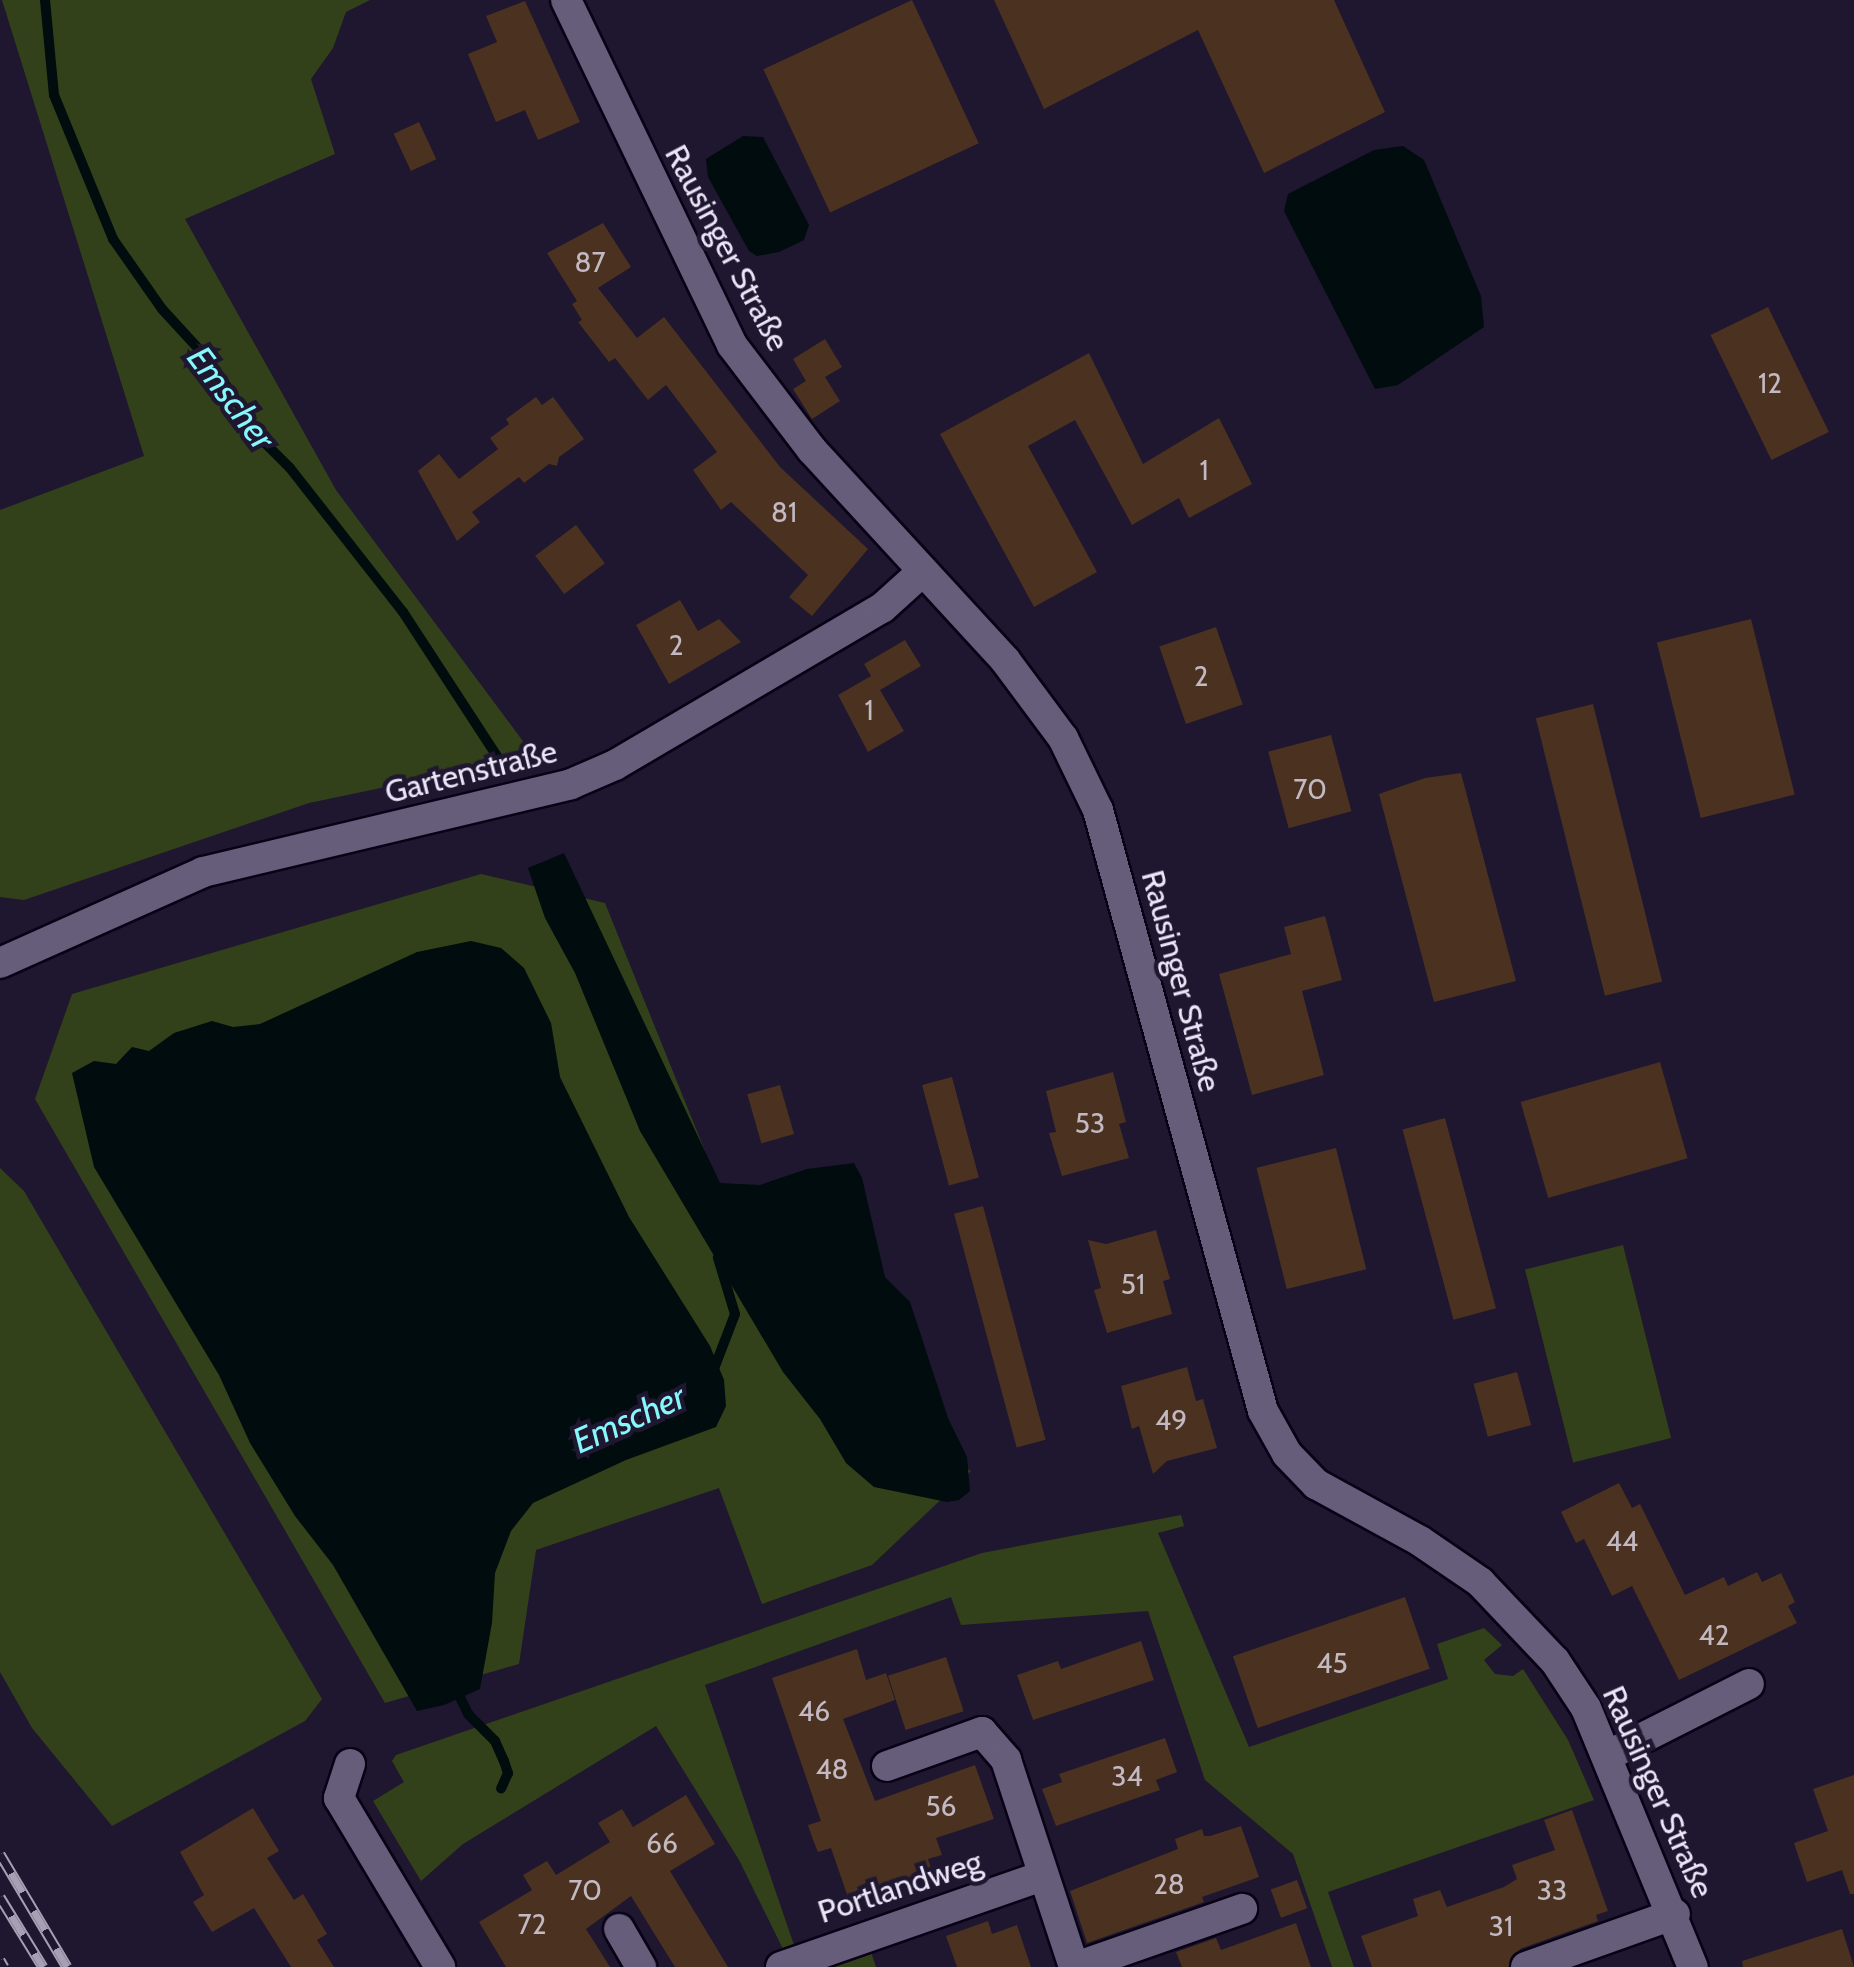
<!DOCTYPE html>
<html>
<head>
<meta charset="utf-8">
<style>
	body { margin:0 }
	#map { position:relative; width:1854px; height:1967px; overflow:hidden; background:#1f162f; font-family:Cabin,sans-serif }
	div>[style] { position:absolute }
	.green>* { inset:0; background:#324119; transform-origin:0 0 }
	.water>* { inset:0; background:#000c0d }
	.stream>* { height:10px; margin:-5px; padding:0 5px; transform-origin:5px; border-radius:5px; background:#000c0d }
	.building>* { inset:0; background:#4b311f; transform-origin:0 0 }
	.roads { filter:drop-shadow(2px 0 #090216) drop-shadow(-2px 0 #090216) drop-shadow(0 2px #090216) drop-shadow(0 -2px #090216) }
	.street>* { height:30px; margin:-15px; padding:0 15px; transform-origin:15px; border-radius:15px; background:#665d7b }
	.rail>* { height:11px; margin-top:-5.5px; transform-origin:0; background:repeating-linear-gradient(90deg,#1f162f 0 22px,#a7a0b5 0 44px); box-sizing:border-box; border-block:2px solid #a7a0b5 }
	span { translate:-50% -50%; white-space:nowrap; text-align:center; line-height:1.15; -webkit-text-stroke:9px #1f162f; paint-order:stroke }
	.number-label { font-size:28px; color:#c3b9c2 }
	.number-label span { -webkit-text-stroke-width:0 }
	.street-label { font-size:32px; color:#ebe6f8 }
	.water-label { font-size:35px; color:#86f8fc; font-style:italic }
</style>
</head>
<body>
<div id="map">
	<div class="green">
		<div style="clip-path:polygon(2px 0,370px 0,346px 12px,333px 48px,311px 79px,335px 154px,185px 219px,336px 490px,534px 756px,309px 803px,24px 900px,0 897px,0 510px,144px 456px)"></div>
		<div style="clip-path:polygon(481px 874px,605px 903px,792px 1367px,971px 1471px,872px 1565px,762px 1604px,719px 1488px,536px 1550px,519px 1664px,385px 1703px,35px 1099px,72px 994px)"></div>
		<div style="clip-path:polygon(0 1168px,24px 1191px,322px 1699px,305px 1721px,112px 1826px,32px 1728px,0 1672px)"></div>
		<div style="left:1623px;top:1245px;width:199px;height:101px;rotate:76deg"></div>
		<div style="clip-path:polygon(1181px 1515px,1184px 1526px,1158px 1533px,1249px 1747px,1448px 1679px,1437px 1644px,1484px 1628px,1502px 1645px,1484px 1660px,1495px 1674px,1513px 1676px,1523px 1669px,1568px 1740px,1594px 1800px,1328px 1892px,1354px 1967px,1332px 1967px,1293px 1854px,1205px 1780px,1148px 1611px,961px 1625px,951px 1597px,705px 1685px,794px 1945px,783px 1949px,739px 1860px,656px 1726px,463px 1844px,421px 1881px,373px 1801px,404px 1782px,392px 1761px,396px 1755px,982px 1553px)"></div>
		<div style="clip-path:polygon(870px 1949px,876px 1967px,820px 1967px)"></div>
	</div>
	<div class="water">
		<div style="clip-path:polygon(743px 136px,763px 137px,809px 225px,804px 240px,779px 252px,757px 256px,749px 251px,708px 177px,706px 159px)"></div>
		<div style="clip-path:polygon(1403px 146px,1424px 160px,1481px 296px,1484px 327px,1398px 385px,1375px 389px,1284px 211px,1288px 194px,1374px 150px)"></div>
		<div style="clip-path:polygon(564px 853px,720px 1183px,760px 1185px,807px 1169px,854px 1163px,862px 1178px,885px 1277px,910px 1302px,948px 1418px,967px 1457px,970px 1491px,959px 1500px,947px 1502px,874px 1487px,846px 1463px,820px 1419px,783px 1372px,640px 1131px,575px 973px,545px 918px,528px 868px)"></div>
		<div style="clip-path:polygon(471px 941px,501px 948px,524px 968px,551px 1023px,560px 1077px,629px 1217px,710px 1346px,724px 1380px,726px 1406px,716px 1427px,626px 1460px,533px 1503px,511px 1531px,495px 1573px,492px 1623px,480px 1689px,444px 1705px,417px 1711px,333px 1565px,295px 1516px,250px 1443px,219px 1375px,94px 1167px,72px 1073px,94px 1061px,116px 1064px,132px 1047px,149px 1051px,174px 1033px,212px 1021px,233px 1027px,260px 1024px,417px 952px)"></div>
	</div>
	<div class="stream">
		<div style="left:45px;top:0;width:95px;rotate:84.6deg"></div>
		<div style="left:54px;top:95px;width:156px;rotate:67.7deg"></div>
		<div style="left:113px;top:239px;width:85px;rotate:55deg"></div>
		<div style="left:162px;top:309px;width:68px;rotate:47.4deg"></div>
		<div style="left:208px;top:359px;width:102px;rotate:55.8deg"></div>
		<div style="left:265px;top:443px;width:35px;rotate:45deg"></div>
		<div style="left:290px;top:468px;width:183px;rotate:51.9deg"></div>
		<div style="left:403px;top:612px;width:174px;rotate:56.9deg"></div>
		<div style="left:712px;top:1374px;width:64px;rotate:-69deg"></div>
		<div style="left:735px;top:1314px;width:59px;rotate:-106.9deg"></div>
		<div style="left:456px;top:1689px;width:28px;rotate:64deg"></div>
		<div style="left:468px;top:1714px;width:38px;rotate:45deg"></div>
		<div style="left:495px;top:1741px;width:22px;rotate:66deg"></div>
		<div style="left:504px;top:1761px;width:13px;rotate:72deg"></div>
		<div style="left:508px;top:1773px;width:17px;rotate:114deg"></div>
	</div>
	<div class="building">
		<div style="left:912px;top:0;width:158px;height:164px;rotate:65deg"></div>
		<div style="clip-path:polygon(994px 0,1334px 0,1385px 112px,1264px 173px,1198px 30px,1044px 109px)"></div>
		<div style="clip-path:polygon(525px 1px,580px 122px,538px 140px,525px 110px,496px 122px,468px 54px,497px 42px,486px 16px)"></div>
		<div style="left:419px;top:122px;width:41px;height:28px;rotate:65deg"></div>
		<div style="clip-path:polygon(603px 223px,631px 267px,598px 288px,637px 338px,664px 317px,780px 467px,868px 549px,812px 616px,789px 597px,808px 575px,731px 502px,721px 510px,693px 470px,717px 452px,666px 385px,648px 400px,615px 358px,609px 362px,578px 322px,582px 320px,572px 304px,577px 301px,547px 253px)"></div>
		<div style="left:1768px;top:307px;width:139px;height:64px;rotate:64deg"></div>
		<div style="clip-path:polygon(825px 339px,842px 367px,825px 377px,840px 401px,812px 419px,793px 389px,806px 381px,793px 359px)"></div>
		<div style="clip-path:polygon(1089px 353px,1143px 464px,1219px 418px,1252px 484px,1189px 518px,1179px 498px,1132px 525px,1075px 420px,1028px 446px,1097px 572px,1034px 607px,940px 434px)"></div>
		<div style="clip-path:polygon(536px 397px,542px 405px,553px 397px,584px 439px,559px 457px,557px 466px,549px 464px,524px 483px,519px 477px,472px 512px,480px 522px,457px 541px,418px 471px,439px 454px,459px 479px,498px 449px,490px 438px,509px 424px,506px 419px)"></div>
		<div style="left:576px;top:525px;width:48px;height:51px;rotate:53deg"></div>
		<div style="clip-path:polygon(680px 600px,698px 631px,719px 619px,741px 642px,669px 684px,636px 625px)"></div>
		<div style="left:1751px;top:619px;width:181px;height:97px;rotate:76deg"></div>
		<div style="left:1216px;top:627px;width:82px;height:60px;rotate:71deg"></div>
		<div style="clip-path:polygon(905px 640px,921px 666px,880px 690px,904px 731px,868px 752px,838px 695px,871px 676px,864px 664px)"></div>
		<div style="left:1593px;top:704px;width:286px;height:59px;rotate:76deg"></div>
		<div style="left:1331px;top:735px;width:79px;height:65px;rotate:75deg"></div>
		<div style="clip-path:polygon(1461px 773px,1516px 981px,1434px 1002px,1379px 794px,1425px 778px)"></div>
		<div style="clip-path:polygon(1325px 916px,1342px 980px,1302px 991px,1324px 1075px,1252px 1095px,1219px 974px,1291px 954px,1284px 927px)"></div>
		<div style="left:1660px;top:1062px;width:100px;height:145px;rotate:74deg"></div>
		<div style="clip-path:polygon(1113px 1072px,1126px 1122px,1119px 1124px,1129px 1158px,1062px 1176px,1049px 1133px,1056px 1132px,1046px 1091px)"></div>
		<div style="left:952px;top:1077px;width:104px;height:31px;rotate:75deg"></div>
		<div style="left:780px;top:1085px;width:51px;height:34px;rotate:74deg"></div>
		<div style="left:1445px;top:1118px;width:197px;height:44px;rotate:75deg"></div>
		<div style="left:1336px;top:1148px;width:125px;height:82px;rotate:76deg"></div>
		<div style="left:983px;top:1206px;width:242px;height:30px;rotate:75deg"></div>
		<div style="clip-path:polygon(1156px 1230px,1170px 1279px,1163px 1281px,1172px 1314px,1107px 1333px,1094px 1290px,1101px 1288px,1088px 1240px,1106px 1244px)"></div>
		<div style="clip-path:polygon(1187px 1367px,1196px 1401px,1203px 1399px,1217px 1448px,1167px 1461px,1153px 1474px,1139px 1426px,1132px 1429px,1121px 1386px)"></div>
		<div style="left:1517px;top:1372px;width:55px;height:45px;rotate:75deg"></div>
		<div style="clip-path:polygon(1619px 1483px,1632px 1508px,1640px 1504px,1685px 1595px,1724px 1577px,1728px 1586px,1757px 1572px,1762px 1582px,1781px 1573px,1795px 1602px,1788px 1606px,1797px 1623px,1679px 1680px,1632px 1586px,1612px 1596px,1584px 1539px,1576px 1543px,1561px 1512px)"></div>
		<div style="left:1405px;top:1597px;width:76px;height:182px;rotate:71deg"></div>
		<div style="clip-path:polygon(1141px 1641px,1154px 1680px,1033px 1720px,1017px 1675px,1058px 1661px,1061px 1669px)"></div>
		<div style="clip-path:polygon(857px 1649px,866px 1680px,886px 1673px,895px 1700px,843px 1719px,875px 1801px,975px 1765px,994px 1819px,936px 1838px,942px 1855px,928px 1859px,934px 1877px,851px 1906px,831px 1848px,818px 1852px,813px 1840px,808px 1825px,821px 1821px,772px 1678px)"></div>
		<div style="left:946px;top:1657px;width:57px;height:61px;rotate:72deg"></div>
		<div style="clip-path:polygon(1165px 1738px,1177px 1772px,1156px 1780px,1160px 1790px,1056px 1826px,1042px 1789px,1062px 1782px,1059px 1774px)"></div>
		<div style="clip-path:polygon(1854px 1775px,1854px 1894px,1850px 1894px,1842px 1870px,1807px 1882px,1794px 1843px,1828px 1831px,1813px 1789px)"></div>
		<div style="clip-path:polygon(686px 1795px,715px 1844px,670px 1871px,728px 1967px,675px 1967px,631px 1896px,586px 1929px,610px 1967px,506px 1967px,479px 1922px,532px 1890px,523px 1875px,547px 1861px,556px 1875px,610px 1842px,598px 1823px,622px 1809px,633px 1827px)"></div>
		<div style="clip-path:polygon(253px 1808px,279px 1851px,267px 1858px,294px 1900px,303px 1894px,327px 1934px,317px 1940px,334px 1967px,291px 1967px,254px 1908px,212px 1932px,193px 1902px,204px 1895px,180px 1852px)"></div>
		<div style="clip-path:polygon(1572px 1810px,1608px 1911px,1596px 1915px,1598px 1921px,1520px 1949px,1508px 1967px,1372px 1967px,1361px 1936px,1418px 1916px,1413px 1899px,1440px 1890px,1447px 1907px,1504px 1887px,1517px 1879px,1512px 1865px,1555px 1850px,1544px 1820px)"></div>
		<div style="clip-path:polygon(1241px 1826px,1259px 1877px,1202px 1897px,1204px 1902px,1087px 1943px,1070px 1891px,1178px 1849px,1175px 1839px,1202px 1829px,1204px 1836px,1210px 1836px)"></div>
		<div style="left:1297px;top:1880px;width:30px;height:28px;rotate:70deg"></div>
		<div style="clip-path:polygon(988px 1921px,992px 1934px,1017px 1925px,1031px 1967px,957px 1967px,946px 1936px)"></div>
		<div style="clip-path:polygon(1296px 1923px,1311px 1967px,1182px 1967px,1176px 1952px,1216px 1938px,1221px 1950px)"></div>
		<div style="clip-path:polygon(1842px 1929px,1854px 1967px,1743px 1967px,1742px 1961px)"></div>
	</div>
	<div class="roads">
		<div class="street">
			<div style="left:566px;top:0;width:383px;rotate:64.3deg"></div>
			<div style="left:732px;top:345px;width:132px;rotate:52.7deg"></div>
			<div style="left:812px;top:450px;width:285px;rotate:47.4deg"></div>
			<div style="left:1005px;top:660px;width:97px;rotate:53.4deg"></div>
			<div style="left:1063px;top:738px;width:80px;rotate:64.1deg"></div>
			<div style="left:1098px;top:810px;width:623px;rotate:74.65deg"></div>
			<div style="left:1263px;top:1411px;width:49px;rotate:60.8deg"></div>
			<div style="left:1287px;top:1454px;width:42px;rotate:46deg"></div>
			<div style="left:1316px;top:1484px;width:119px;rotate:28.7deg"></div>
			<div style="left:1420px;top:1541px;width:73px;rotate:34.3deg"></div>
			<div style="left:1480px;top:1582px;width:109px;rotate:46.5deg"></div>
			<div style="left:1555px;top:1661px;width:56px;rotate:56.6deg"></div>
			<div style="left:1586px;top:1708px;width:280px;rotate:67.6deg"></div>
			<div style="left:0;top:963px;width:222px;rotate:-24.1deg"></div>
			<div style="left:203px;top:872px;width:378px;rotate:-13.4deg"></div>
			<div style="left:571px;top:784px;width:48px;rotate:-23.4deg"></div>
			<div style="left:615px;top:765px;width:310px;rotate:-30.5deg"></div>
			<div style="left:882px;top:608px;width:55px;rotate:-42.1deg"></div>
			<div style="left:1607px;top:1756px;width:159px;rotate:-26.9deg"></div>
			<div style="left:350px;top:1764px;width:36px;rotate:108deg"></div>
			<div style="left:339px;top:1798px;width:197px;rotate:59.1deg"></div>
			<div style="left:887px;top:1766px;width:101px;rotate:-19.7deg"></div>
			<div style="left:982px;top:1732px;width:37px;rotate:49deg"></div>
			<div style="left:1006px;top:1760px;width:218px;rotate:71.8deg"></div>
			<div style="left:619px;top:1929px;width:44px;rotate:59.9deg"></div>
			<div style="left:781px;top:1967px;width:277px;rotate:-19.2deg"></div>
			<div style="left:1076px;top:1967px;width:176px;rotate:-19.3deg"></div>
			<div style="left:1526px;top:1967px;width:158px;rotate:-19.6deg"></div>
		</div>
	</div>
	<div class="rail">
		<div style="left:0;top:1854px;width:131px;rotate:59.3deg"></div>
		<div style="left:0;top:1897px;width:82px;rotate:58.4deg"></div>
		<div style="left:0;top:1960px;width:8px;rotate:60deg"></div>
	</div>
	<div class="number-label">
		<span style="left:590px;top:262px">87</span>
		<span style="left:1770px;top:383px">12</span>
		<span style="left:1204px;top:470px">1</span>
		<span style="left:784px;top:512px">81</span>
		<span style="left:676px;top:645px">2</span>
		<span style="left:1201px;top:676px">2</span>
		<span style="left:869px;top:710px">1</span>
		<span style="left:1310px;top:789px">70</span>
		<span style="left:1090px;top:1123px">53</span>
		<span style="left:1133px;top:1284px">51</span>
		<span style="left:1171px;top:1420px">49</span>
		<span style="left:1622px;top:1541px">44</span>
		<span style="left:1714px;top:1635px">42</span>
		<span style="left:1332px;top:1663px">45</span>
		<span style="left:814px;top:1711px">46</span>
		<span style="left:832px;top:1769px">48</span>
		<span style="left:1127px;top:1776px">34</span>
		<span style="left:941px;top:1806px">56</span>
		<span style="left:662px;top:1843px">66</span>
		<span style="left:1169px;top:1884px">28</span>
		<span style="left:585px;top:1890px">70</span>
		<span style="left:1552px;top:1890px">33</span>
		<span style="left:532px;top:1924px">72</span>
		<span style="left:1501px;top:1926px">31</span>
	</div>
	<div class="street-label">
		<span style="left:727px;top:248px;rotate:62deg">Rausinger Straße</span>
		<span style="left:471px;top:772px;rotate:-14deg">Gartenstraße</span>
		<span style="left:1181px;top:981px;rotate:75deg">Rausinger Straße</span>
		<span style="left:1658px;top:1792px;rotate:66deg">Rausinger Straße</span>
		<span style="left:900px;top:1887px;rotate:-18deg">Portlandweg</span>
	</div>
	<div class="water-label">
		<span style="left:231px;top:398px;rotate:53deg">Emscher</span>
		<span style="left:629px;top:1419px;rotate:-24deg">Emscher</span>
	</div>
</div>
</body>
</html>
